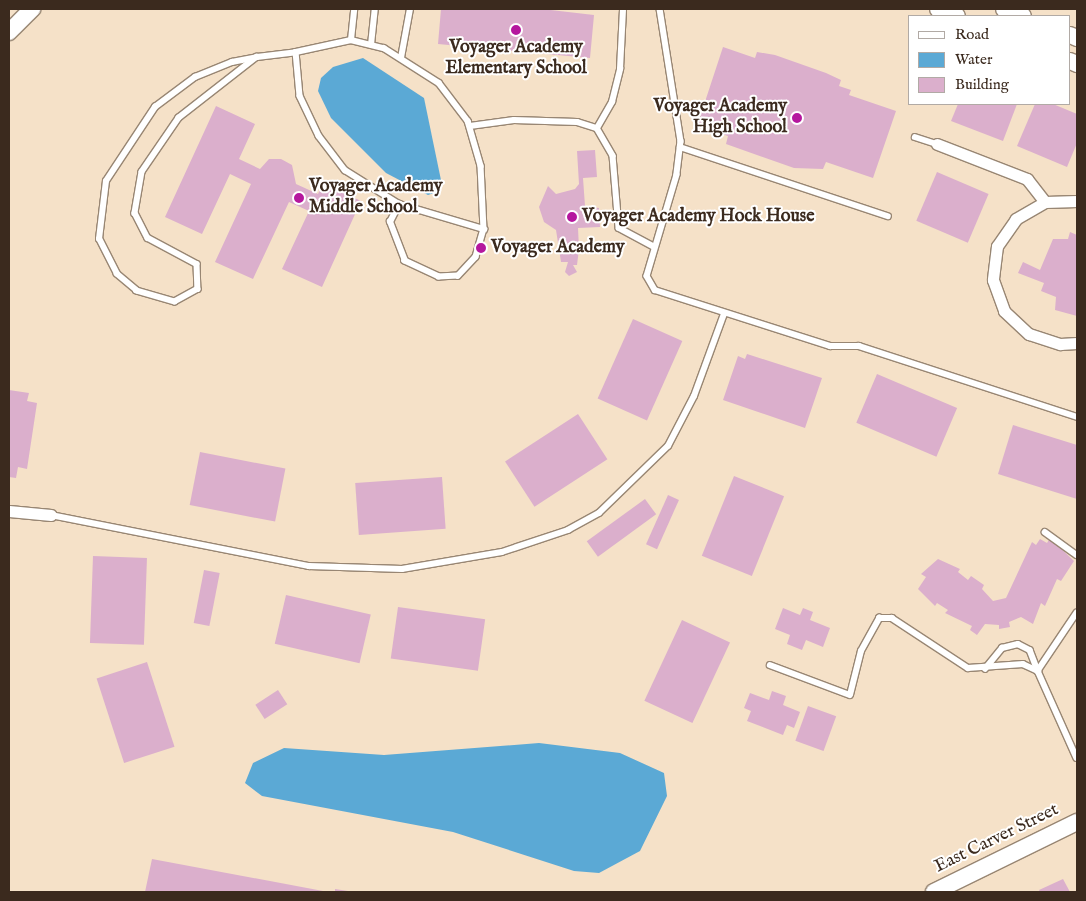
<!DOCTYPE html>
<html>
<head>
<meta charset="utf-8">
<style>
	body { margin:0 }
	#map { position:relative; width:1086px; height:901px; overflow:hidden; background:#f5e1c8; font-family:"IM FELL English",serif }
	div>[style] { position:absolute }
	.water>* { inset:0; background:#5ba9d5 }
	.building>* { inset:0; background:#dbafcc; transform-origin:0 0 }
	.roads { filter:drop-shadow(1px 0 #988673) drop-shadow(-1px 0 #988673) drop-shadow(0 1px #988673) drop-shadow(0 -1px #988673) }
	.lane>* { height:5.5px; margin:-2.75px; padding:0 2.75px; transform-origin:2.75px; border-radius:2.75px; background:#fff }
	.street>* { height:11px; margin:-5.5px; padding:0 5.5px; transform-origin:5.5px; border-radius:5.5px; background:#fff }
	.secondary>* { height:16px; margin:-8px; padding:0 8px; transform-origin:8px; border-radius:8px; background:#fff }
	.dots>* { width:14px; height:14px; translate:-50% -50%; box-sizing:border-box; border:2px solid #fff; border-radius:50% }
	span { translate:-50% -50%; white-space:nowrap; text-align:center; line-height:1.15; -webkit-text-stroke:4px #fff; paint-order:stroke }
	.poi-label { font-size:18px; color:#3b2a1e; font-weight:700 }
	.right { translate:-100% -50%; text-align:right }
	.left { translate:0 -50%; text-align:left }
	.street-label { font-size:18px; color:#3b2a1e }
	.frame { position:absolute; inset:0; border:10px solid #3b2a1e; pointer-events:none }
	.legend { position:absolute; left:908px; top:15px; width:162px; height:90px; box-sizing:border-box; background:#fff; border:1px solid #b1aaa5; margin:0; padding:6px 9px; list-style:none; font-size:15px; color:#3b2a1e }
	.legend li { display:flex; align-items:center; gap:10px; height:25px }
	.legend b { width:25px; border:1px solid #b1aaa5 }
</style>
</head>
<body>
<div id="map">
	<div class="water">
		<div style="clip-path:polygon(363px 58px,424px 98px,442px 185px,437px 192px,428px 195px,386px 173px,331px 118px,318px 91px,321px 78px,333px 67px)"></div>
		<div style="clip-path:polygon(539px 743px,620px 753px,664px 773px,667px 796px,640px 851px,599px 873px,574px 871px,453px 832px,262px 796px,245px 783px,253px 763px,284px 748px,384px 755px)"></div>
	</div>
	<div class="building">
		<div style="clip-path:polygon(441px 9px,542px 9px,594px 15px,590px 58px,438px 44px)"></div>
		<div style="clip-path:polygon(723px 47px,755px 58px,757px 52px,775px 55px,826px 73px,841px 80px,839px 86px,851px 90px,849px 95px,896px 111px,873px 178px,826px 162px,823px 169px,794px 168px,726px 144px,728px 136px,697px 126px)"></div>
		<div style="clip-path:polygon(958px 104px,1017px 104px,1003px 141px,951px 121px)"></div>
		<div style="clip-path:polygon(1035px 104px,1053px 104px,1077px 114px,1077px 143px,1067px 167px,1017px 146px)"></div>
		<div style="clip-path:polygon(216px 106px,255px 124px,239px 159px,260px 169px,269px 159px,281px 159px,292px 165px,296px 184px,318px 194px,323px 183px,361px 201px,322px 287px,282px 269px,309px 211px,289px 202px,253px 279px,215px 262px,251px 184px,230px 174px,202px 234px,165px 217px)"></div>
		<div style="clip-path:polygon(595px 150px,597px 177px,583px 178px,585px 206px,599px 208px,600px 227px,578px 228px,579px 249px,577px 265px,573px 265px,577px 272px,569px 276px,565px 272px,568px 262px,561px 262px,556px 230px,544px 222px,539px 207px,548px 186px,556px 194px,575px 189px,579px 184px,577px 151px)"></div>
		<div style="left:937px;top:172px;width:56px;height:53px;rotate:23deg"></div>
		<div style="clip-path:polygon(1070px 232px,1077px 235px,1077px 316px,1055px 310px,1056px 297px,1041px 291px,1044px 283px,1018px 273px,1023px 262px,1040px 270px,1053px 239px,1068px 239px)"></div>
		<div style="left:633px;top:319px;width:54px;height:87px;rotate:24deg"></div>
		<div style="clip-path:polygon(747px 354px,822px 378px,805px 428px,723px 400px,738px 356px,745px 359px)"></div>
		<div style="left:877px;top:374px;width:87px;height:53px;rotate:23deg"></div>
		<div style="clip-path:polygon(9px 390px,29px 393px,27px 401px,37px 403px,27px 469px,18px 467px,16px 478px,9px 477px)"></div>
		<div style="left:578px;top:414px;width:54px;height:87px;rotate:57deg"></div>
		<div style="clip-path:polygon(1013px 425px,1077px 445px,1077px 499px,998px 474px)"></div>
		<div style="left:200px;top:452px;width:87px;height:54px;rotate:11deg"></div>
		<div style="left:734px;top:476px;width:54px;height:86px;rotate:22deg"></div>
		<div style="left:442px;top:477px;width:52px;height:87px;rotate:86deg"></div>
		<div style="left:668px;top:495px;width:12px;height:54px;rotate:24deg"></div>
		<div style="left:645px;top:499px;width:19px;height:72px;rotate:54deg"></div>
		<div style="clip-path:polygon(1050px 538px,1074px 561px,1061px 581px,1057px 579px,1045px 606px,1041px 603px,1033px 624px,1021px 617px,1009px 622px,1010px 627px,999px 629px,999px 625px,985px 624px,977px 635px,970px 630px,972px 626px,945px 613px,948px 610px,937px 603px,935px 606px,918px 589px,926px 577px,921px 574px,938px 559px,960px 569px,958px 572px,968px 580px,971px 576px,984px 585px,982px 589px,993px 601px,1006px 598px,1032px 542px,1036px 545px,1040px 539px,1047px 543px)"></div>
		<div style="left:93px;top:556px;width:54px;height:87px;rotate:2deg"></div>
		<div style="left:204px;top:570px;width:16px;height:54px;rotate:11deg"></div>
		<div style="left:286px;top:595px;width:87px;height:50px;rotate:13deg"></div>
		<div style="left:398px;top:607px;width:88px;height:52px;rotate:8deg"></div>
		<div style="clip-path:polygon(783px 608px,800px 615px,803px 608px,813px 612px,810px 620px,830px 628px,823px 647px,806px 640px,802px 650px,787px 644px,790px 635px,775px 629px)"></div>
		<div style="left:682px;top:620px;width:53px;height:89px;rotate:25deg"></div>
		<div style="left:147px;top:662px;width:89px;height:53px;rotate:72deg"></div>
		<div style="left:278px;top:690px;width:17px;height:27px;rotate:57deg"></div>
		<div style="clip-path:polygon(772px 691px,786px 696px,783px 705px,800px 712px,794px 728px,787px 725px,783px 735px,747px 721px,751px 711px,744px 708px,750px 693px,769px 700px)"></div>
		<div style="left:808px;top:706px;width:30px;height:37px;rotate:20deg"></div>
		<div style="clip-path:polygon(152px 859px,323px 891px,323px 892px,145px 892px)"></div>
		<div style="clip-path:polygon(1063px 879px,1070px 892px,1040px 892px,1039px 890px)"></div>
		<div style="clip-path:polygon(335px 889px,348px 891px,348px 892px,335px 892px)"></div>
	</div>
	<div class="roads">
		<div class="lane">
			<div style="left:660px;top:9px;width:134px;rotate:81deg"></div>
			<div style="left:681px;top:141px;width:34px;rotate:97deg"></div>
			<div style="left:677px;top:175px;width:105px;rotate:106.5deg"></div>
			<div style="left:647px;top:276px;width:16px;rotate:60deg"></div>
			<div style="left:655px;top:290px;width:184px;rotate:17.7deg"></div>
			<div style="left:830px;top:346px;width:29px"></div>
			<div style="left:859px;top:346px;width:229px;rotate:18deg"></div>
			<div style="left:351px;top:40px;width:31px;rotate:-84deg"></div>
			<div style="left:371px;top:45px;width:36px;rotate:-84deg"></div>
			<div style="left:296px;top:52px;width:44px;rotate:84.8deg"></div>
			<div style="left:300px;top:96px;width:44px;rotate:64.6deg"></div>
			<div style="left:319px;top:136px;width:43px;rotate:52.6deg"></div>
			<div style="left:345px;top:170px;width:64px;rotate:32.2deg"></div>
			<div style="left:399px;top:204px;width:89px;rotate:16.4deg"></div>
			<div style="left:257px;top:57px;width:99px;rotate:142deg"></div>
			<div style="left:179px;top:118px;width:65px;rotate:124.4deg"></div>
			<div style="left:142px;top:172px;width:42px;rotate:99.7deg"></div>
			<div style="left:135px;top:213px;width:28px;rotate:63deg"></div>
			<div style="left:148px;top:238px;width:55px;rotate:28deg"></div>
			<div style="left:197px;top:264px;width:25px;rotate:88deg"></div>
			<div style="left:198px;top:289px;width:26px;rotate:151deg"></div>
			<div style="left:175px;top:302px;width:40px;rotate:-164deg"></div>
			<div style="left:137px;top:291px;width:26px;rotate:-140deg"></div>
			<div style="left:117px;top:274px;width:39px;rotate:-117deg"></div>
			<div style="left:99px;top:239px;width:58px;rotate:-83.1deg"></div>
			<div style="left:106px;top:181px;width:89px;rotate:-56.5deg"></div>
			<div style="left:155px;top:107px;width:50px;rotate:-36.9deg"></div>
			<div style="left:195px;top:77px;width:40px;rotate:-22deg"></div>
			<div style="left:232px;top:62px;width:25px;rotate:-11deg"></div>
			<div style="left:257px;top:57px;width:39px;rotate:-7deg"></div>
			<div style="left:296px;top:52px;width:56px;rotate:-12.3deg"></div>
			<div style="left:351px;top:40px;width:34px;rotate:14deg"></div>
			<div style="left:384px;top:48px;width:65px;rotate:32.5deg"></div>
			<div style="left:439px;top:83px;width:48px;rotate:52.7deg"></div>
			<div style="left:468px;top:121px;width:47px;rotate:73.9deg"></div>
			<div style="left:481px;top:166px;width:63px;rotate:87.3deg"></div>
			<div style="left:484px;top:229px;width:29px;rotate:106deg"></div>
			<div style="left:476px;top:257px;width:26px;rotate:133deg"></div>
			<div style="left:458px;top:276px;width:19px;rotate:177deg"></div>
			<div style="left:439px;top:277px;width:38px;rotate:-155deg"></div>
			<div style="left:405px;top:261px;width:42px;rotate:-111deg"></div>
			<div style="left:390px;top:222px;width:20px;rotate:-63deg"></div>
			<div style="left:401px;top:58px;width:50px;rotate:-79.6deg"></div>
			<div style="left:470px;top:126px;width:44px;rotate:-7.8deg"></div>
			<div style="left:514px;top:120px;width:63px;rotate:1.8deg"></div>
			<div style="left:577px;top:122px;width:21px;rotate:17deg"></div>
			<div style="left:597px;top:128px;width:30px;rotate:-60deg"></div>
			<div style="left:612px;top:102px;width:34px;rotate:-76deg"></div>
			<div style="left:620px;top:69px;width:60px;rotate:-87.1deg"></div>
			<div style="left:597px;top:128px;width:32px;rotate:60deg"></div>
			<div style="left:613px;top:156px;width:72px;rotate:85.2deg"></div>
			<div style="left:619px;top:228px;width:40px;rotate:28deg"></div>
			<div style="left:915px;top:137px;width:23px;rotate:18deg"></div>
			<div style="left:680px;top:147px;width:219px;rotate:18.4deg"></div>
			<div style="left:51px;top:515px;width:263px;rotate:11.2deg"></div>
			<div style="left:309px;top:566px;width:93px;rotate:1.8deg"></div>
			<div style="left:402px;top:569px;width:101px;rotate:-9.6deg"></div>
			<div style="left:502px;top:552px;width:70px;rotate:-18.4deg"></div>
			<div style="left:568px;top:530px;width:35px;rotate:-29deg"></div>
			<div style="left:599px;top:513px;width:96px;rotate:-44.2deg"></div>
			<div style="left:668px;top:446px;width:56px;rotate:-62.5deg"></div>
			<div style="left:694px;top:396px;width:87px;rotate:-69.9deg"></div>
			<div style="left:1045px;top:532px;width:39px;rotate:36deg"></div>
			<div style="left:1077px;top:613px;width:70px;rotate:123.9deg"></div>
			<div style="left:1038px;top:671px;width:95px;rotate:65.9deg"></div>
			<div style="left:770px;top:665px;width:85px;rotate:20.6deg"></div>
			<div style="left:850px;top:695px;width:45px;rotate:-76deg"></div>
			<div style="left:861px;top:651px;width:38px;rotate:-61deg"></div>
			<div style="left:879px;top:618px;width:13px"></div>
			<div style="left:892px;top:618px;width:91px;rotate:33.3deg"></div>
			<div style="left:968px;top:668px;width:55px;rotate:-4.2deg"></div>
			<div style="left:1023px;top:664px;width:17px;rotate:25deg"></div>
			<div style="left:985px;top:669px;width:27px;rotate:-51deg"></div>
			<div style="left:1002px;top:648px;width:16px;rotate:-14deg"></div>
			<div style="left:1018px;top:644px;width:13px;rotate:27deg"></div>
			<div style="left:1030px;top:650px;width:22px;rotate:69deg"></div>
		</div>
		<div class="street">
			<div style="left:937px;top:144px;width:97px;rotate:21.3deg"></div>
			<div style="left:1027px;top:179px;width:29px;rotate:52deg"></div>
			<div style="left:1077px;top:201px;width:32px;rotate:178deg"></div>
			<div style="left:1045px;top:202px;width:34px;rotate:150deg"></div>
			<div style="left:1016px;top:219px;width:33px;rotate:125deg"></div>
			<div style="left:997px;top:246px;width:34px;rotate:97deg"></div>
			<div style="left:993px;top:280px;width:33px;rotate:70deg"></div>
			<div style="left:1004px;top:311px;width:34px;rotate:43deg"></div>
			<div style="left:1029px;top:334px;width:33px;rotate:18deg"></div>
			<div style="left:1060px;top:344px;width:17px;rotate:-3deg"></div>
			<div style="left:9px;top:511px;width:42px;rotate:5.4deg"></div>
		</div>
		<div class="secondary">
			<div style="left:938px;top:9px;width:20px;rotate:20deg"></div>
			<div style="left:1004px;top:9px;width:20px;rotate:20deg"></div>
			<div style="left:9px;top:32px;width:33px;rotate:-45deg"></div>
			<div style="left:1070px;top:35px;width:8px;rotate:23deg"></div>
			<div style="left:1070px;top:61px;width:8px;rotate:23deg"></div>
			<div style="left:934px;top:892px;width:159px;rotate:-26.1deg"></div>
		</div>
	</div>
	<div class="dots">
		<div style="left:516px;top:30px;background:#b5179e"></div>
		<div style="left:797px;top:118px;background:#b5179e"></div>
		<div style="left:299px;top:198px;background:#b5179e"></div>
		<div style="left:572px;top:217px;background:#b5179e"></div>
		<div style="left:481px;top:248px;background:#b5179e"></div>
	</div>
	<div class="poi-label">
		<span style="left:516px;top:59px">Voyager Academy<br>Elementary School</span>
		<span class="right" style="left:787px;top:118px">Voyager Academy<br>High School</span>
		<span class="left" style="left:309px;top:198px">Voyager Academy<br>Middle School</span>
		<span class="left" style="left:582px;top:217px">Voyager Academy Hock House</span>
		<span class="left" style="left:491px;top:248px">Voyager Academy</span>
	</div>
	<div class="street-label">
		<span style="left:997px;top:839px;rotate:-26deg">East Carver Street</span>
	</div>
	<div class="frame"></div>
	<ul class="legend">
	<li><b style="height:6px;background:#fff"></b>Road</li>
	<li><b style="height:14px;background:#5ba9d5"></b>Water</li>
	<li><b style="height:14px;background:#dbafcc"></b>Building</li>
	</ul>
</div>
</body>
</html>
